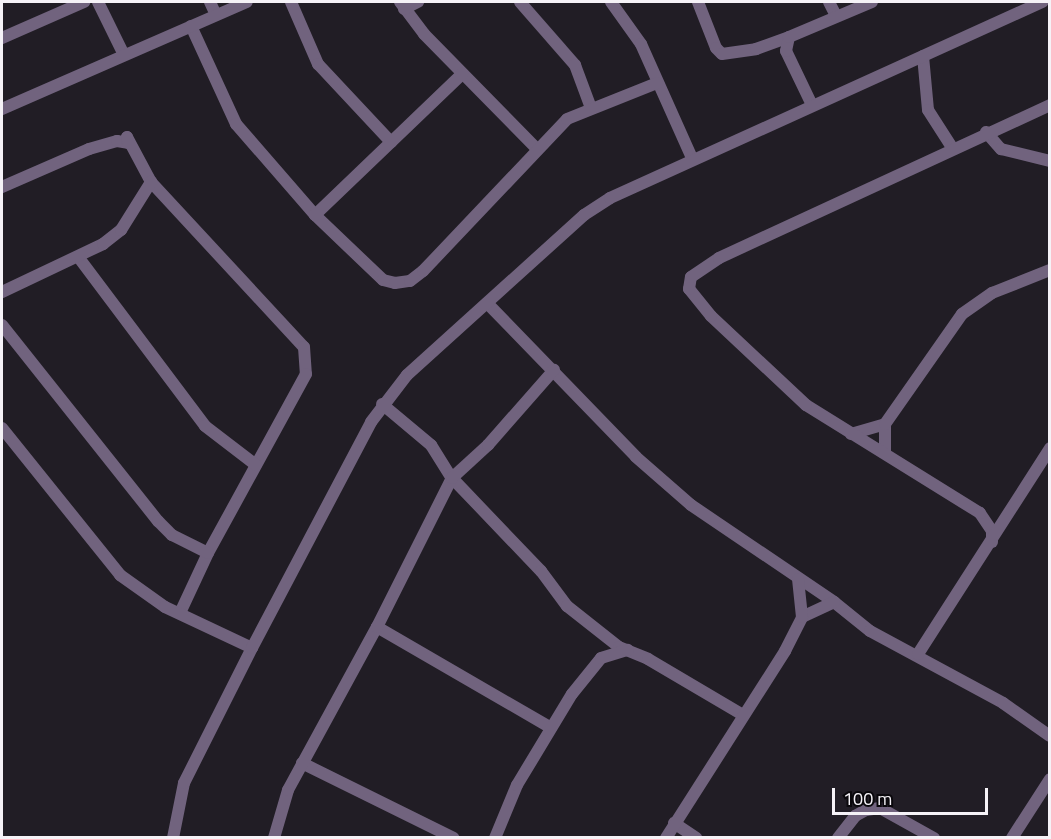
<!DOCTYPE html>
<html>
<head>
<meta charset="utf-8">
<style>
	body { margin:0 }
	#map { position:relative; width:1051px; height:839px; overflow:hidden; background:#211d25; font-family:"Titillium Web",sans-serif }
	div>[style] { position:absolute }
	.street>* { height:12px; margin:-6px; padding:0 6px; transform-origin:6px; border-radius:6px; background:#71637e }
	span { translate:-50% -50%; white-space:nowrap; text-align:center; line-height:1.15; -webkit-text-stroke:4.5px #0a080c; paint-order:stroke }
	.frame { position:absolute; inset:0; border:3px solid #f5f2f7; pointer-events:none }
	.scale { position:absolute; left:832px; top:788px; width:156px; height:27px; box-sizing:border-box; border:3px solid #f5f2f7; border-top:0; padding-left:8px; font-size:18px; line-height:21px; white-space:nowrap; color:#f5f2f7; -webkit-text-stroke:4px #0a080c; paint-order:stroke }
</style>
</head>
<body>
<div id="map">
	<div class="street">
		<div style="left:98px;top:2px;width:59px;rotate:63.9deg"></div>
		<div style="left:210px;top:2px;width:14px;rotate:65deg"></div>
		<div style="left:291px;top:2px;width:68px;rotate:66.5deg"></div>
		<div style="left:318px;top:64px;width:107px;rotate:46.9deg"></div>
		<div style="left:400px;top:2px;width:40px;rotate:53deg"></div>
		<div style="left:424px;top:34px;width:161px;rotate:45.5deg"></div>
		<div style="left:520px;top:2px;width:84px;rotate:48.9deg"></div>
		<div style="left:575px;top:65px;width:46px;rotate:69.6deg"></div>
		<div style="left:611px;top:2px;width:52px;rotate:54.5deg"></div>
		<div style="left:641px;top:44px;width:125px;rotate:65.9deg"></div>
		<div style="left:698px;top:2px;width:49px;rotate:68.6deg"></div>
		<div style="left:716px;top:48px;width:8px;rotate:45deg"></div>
		<div style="left:722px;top:54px;width:34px;rotate:-8deg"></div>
		<div style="left:756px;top:49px;width:35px;rotate:-20deg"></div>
		<div style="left:829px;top:2px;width:16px;rotate:63deg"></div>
		<div style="left:404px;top:9px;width:16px;rotate:-27deg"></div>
		<div style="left:191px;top:26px;width:108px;rotate:65.3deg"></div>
		<div style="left:236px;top:124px;width:121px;rotate:49deg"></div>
		<div style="left:315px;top:215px;width:94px;rotate:43.7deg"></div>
		<div style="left:383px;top:280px;width:12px;rotate:14deg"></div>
		<div style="left:395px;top:283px;width:15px;rotate:-8deg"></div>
		<div style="left:410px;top:281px;width:16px;rotate:-38deg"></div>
		<div style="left:423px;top:271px;width:209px;rotate:-46.5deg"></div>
		<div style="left:567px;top:119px;width:97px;rotate:-21.8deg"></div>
		<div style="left:2px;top:38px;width:90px;rotate:-23.7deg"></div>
		<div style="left:923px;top:56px;width:54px;rotate:84.7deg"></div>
		<div style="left:928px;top:110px;width:46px;rotate:57.3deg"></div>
		<div style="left:812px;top:105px;width:60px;rotate:-115.7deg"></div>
		<div style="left:786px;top:51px;width:14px;rotate:-78deg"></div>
		<div style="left:789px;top:37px;width:90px;rotate:-22.9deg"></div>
		<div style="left:2px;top:109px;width:267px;rotate:-23.6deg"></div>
		<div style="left:986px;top:132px;width:23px;rotate:49deg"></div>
		<div style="left:1001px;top:149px;width:50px;rotate:13.8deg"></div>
		<div style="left:2px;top:187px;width:95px;rotate:-23.6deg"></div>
		<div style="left:89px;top:149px;width:29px;rotate:-16deg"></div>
		<div style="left:117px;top:141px;width:11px;rotate:10deg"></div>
		<div style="left:128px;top:143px;width:6px;rotate:-99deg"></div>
		<div style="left:127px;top:137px;width:51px;rotate:61.9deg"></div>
		<div style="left:151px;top:182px;width:225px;rotate:47.2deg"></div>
		<div style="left:304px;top:347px;width:27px;rotate:86deg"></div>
		<div style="left:306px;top:374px;width:204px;rotate:118.7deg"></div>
		<div style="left:208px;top:553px;width:66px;rotate:115deg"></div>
		<div style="left:315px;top:215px;width:204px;rotate:-43.8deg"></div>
		<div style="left:79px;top:258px;width:210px;rotate:53.1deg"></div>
		<div style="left:205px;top:426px;width:64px;rotate:37.4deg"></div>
		<div style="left:2px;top:292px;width:112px;rotate:-25.4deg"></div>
		<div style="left:103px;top:244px;width:23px;rotate:-38deg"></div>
		<div style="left:121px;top:230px;width:57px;rotate:-58deg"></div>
		<div style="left:487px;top:303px;width:214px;rotate:45.9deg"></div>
		<div style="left:636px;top:457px;width:73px;rotate:41.1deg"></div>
		<div style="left:691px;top:505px;width:173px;rotate:34.1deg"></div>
		<div style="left:834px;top:602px;width:46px;rotate:38.9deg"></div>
		<div style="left:870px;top:631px;width:151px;rotate:28.4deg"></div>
		<div style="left:1003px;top:703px;width:57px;rotate:35.1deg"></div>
		<div style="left:2px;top:325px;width:251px;rotate:51.5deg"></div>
		<div style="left:158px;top:521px;width:20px;rotate:45deg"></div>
		<div style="left:172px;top:535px;width:40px;rotate:26.6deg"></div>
		<div style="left:382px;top:404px;width:64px;rotate:39.9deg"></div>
		<div style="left:431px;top:445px;width:39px;rotate:58deg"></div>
		<div style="left:452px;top:478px;width:129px;rotate:46.3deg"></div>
		<div style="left:541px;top:571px;width:44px;rotate:53.4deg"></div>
		<div style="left:567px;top:606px;width:66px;rotate:38.3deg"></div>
		<div style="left:619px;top:647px;width:31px;rotate:22deg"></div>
		<div style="left:648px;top:659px;width:110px;rotate:30.5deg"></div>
		<div style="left:2px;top:428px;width:189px;rotate:51.2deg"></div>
		<div style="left:120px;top:575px;width:55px;rotate:35.4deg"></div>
		<div style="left:165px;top:607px;width:96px;rotate:25.2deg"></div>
		<div style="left:851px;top:434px;width:35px;rotate:-16deg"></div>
		<div style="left:885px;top:453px;width:29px;rotate:-90deg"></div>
		<div style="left:885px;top:424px;width:134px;rotate:-55deg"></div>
		<div style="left:962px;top:314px;width:37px;rotate:-35deg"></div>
		<div style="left:992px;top:293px;width:62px;rotate:-21.6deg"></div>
		<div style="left:992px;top:542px;width:11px;rotate:-90deg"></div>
		<div style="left:992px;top:531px;width:22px;rotate:-124deg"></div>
		<div style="left:980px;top:513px;width:205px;rotate:-148.2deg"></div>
		<div style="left:806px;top:405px;width:130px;rotate:-136.9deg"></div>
		<div style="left:711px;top:316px;width:35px;rotate:-129deg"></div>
		<div style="left:689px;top:289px;width:12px;rotate:-81deg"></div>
		<div style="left:691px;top:277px;width:34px;rotate:-34deg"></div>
		<div style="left:719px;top:258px;width:365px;rotate:-24.8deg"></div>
		<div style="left:802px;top:617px;width:35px;rotate:-25deg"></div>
		<div style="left:377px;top:627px;width:201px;rotate:30.1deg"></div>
		<div style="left:918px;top:654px;width:245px;rotate:-57.3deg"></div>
		<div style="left:302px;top:763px;width:169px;rotate:26.3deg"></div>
		<div style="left:674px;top:823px;width:27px;rotate:34deg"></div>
		<div style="left:173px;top:838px;width:56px;rotate:-78.7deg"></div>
		<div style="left:184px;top:783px;width:151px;rotate:-63.3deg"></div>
		<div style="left:252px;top:648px;width:255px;rotate:-62.2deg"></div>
		<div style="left:371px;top:422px;width:59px;rotate:-52.5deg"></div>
		<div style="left:407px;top:375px;width:239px;rotate:-42.1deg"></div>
		<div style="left:584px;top:215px;width:31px;rotate:-33deg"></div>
		<div style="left:610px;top:198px;width:475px;rotate:-24.4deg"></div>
		<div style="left:274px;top:838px;width:50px;rotate:-73.7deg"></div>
		<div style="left:288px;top:790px;width:186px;rotate:-61.4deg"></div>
		<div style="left:377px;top:627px;width:167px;rotate:-63.3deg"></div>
		<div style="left:452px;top:478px;width:49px;rotate:-42.5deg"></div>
		<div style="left:488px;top:445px;width:100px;rotate:-48.7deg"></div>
		<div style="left:495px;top:838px;width:57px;rotate:-67.5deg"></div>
		<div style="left:517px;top:785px;width:106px;rotate:-58.9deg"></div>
		<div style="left:572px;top:694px;width:46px;rotate:-51.1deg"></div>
		<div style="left:601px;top:658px;width:28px;rotate:-17deg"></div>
		<div style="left:666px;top:838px;width:222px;rotate:-57.5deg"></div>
		<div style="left:785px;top:651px;width:38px;rotate:-63deg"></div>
		<div style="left:802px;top:617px;width:38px;rotate:-96deg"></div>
		<div style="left:838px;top:838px;width:28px;rotate:-52deg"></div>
		<div style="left:855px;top:816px;width:13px;rotate:-29deg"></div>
		<div style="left:866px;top:810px;width:14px;rotate:-8deg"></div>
		<div style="left:880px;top:808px;width:62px;rotate:29.1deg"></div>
		<div style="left:1012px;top:838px;width:70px;rotate:-57.2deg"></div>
	</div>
	<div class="frame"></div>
	<div class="scale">100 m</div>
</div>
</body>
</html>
